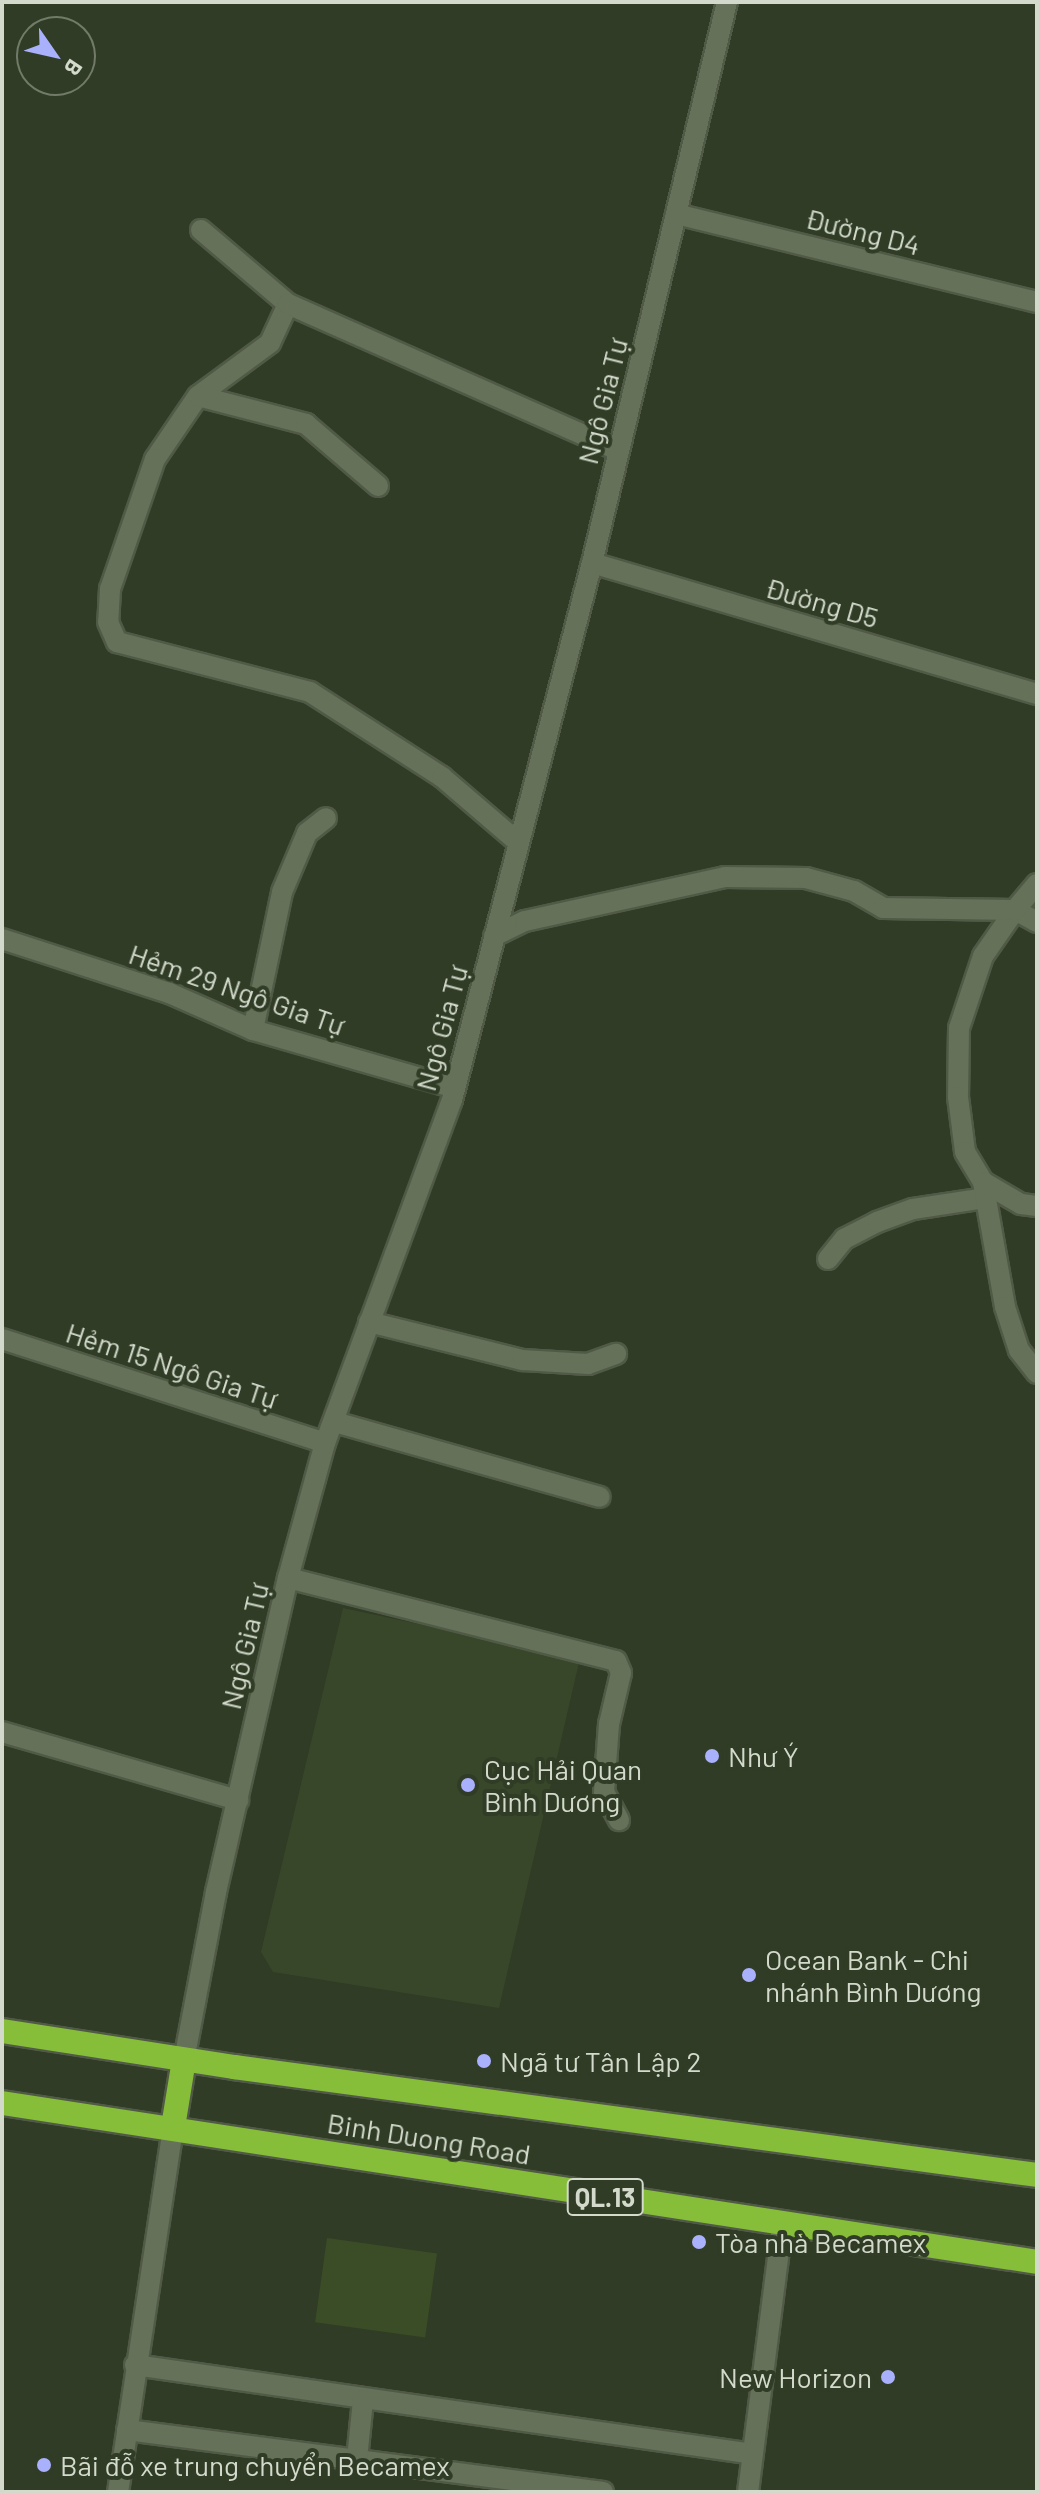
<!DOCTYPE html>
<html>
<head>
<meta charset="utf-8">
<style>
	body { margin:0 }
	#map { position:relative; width:1039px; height:2494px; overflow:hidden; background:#303c25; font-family:Barlow,sans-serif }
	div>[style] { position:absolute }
	.built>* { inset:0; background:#384729 }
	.green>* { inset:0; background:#3b4d26; transform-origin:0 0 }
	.roads { filter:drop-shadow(2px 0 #505a46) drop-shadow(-2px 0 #505a46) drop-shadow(0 2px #505a46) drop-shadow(0 -2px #505a46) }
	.lane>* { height:20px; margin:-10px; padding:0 10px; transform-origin:10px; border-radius:10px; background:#657159 }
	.street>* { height:20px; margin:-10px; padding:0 10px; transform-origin:10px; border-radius:10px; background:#657159 }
	.highway>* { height:24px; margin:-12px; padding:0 12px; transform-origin:12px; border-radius:12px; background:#86be3a }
	.dots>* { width:22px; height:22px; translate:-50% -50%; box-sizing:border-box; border:4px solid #303c25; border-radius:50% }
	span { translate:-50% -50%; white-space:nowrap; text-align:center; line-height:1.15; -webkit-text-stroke:8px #303c25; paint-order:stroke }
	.shield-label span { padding:2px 6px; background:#303c25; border:2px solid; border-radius:6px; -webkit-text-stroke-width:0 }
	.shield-label { font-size:26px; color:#d3dacc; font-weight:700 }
	.street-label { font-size:28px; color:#d3dacc }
	.poi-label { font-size:28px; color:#d3dacc }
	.left { translate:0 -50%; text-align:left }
	.right { translate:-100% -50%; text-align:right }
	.frame { position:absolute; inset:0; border:4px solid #d3dacc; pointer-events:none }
	.north { position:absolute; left:16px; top:16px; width:80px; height:80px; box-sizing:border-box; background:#303c25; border:2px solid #717b68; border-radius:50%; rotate:124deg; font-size:22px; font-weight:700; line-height:32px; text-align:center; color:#d3dacc }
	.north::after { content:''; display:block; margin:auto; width:28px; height:36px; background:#a9b0fc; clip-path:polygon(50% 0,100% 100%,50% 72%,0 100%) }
</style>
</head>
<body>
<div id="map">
	<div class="built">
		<div style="clip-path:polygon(343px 1608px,580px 1658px,499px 2008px,273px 1972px,261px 1952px)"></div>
	</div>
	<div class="green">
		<div style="left:327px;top:2238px;width:111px;height:85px;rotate:8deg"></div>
	</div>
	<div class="roads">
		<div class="lane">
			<div style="left:253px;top:1030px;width:141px;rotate:-78.1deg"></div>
			<div style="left:282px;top:892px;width:64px;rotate:-67deg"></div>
			<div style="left:307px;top:833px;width:24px;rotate:-38deg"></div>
			<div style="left:828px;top:1259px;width:26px;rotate:-51deg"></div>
			<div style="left:844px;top:1239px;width:37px;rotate:-27deg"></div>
			<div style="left:877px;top:1222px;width:38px;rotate:-20deg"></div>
			<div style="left:913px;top:1209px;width:74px;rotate:-8.6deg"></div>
			<div style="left:369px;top:1322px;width:159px;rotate:13.9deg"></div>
			<div style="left:523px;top:1360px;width:65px;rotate:3.5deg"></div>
			<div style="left:588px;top:1364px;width:30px;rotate:-20deg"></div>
			<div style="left:135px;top:2365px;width:624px;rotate:8.19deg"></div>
			<div style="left:127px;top:2430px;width:480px;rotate:7.4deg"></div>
			<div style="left:357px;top:2459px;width:59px;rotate:-84.2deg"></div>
		</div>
		<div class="street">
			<div style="left:676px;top:214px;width:372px;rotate:13.7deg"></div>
			<div style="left:201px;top:230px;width:114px;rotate:40.4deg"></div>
			<div style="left:288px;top:304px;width:43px;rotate:114.8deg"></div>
			<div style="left:270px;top:343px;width:89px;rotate:143.6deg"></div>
			<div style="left:198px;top:396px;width:76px;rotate:124.3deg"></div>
			<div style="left:155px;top:459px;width:138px;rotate:109.1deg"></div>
			<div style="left:110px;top:589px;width:33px;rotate:93deg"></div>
			<div style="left:108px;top:622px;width:22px;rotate:66deg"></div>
			<div style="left:117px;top:642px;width:199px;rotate:14.5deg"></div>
			<div style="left:310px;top:692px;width:157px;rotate:32.8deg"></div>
			<div style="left:442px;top:777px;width:101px;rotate:40.6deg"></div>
			<div style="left:288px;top:304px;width:362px;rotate:23.9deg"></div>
			<div style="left:198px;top:396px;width:112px;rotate:14.5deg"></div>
			<div style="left:306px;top:424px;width:95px;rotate:40.7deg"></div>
			<div style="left:592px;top:563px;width:464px;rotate:16.4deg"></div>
			<div style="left:1037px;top:922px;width:25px;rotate:-151deg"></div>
			<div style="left:1015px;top:910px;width:56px;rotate:124.8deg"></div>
			<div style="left:983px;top:956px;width:76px;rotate:108.4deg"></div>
			<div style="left:959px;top:1028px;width:69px;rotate:90.8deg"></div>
			<div style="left:958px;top:1097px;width:55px;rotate:82.7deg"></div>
			<div style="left:965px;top:1152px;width:35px;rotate:59deg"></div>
			<div style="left:983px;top:1182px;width:127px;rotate:80deg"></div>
			<div style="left:1005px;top:1307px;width:45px;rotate:72deg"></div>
			<div style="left:1019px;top:1350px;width:29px;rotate:52deg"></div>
			<div style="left:494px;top:936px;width:34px;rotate:-26deg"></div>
			<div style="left:525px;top:921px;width:205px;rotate:-12.4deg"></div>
			<div style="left:725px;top:877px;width:81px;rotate:0.7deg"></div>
			<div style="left:806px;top:878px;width:50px;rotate:15.2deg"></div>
			<div style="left:854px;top:891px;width:34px;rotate:30deg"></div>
			<div style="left:883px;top:908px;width:132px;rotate:0.9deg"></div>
			<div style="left:1015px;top:910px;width:34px;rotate:-50deg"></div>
			<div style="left:2px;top:939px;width:176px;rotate:17.9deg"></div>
			<div style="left:169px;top:993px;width:92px;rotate:23.8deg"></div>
			<div style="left:253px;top:1030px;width:210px;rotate:16deg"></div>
			<div style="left:983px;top:1182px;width:44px;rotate:30.1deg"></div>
			<div style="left:1021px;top:1204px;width:16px;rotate:7deg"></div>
			<div style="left:2px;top:1339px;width:339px;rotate:17.8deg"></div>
			<div style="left:335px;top:1422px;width:275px;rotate:15.8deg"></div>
			<div style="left:288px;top:1578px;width:338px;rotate:14.2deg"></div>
			<div style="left:616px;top:1661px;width:13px;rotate:67deg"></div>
			<div style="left:621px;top:1673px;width:52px;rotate:103.2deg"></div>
			<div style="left:609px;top:1724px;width:68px;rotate:94.2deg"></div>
			<div style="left:604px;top:1792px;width:32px;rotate:62deg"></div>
			<div style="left:2px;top:1732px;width:246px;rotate:16.1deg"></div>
			<div style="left:184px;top:2060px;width:171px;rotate:-79.2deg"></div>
			<div style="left:216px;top:1892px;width:322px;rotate:-77.1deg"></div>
			<div style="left:288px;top:1578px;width:140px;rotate:-74.7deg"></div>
			<div style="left:325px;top:1443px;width:366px;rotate:-69.7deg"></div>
			<div style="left:452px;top:1100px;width:555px;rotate:-75.39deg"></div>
			<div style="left:592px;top:563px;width:577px;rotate:-76.47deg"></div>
			<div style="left:118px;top:2492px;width:369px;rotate:-81.4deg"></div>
			<div style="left:748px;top:2492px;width:267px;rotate:-82.7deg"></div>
		</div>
		<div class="highway">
			<div style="left:2px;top:2031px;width:235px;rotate:8.8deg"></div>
			<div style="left:234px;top:2067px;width:810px;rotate:7.66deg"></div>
			<div style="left:2px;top:2103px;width:1047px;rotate:8.73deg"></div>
			<div style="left:173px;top:2127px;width:68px;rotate:-80.7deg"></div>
		</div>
	</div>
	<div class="dots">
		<div style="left:712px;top:1756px;background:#a9b0fc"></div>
		<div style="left:468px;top:1785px;background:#a9b0fc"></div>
		<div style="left:749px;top:1975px;background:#a9b0fc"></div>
		<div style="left:484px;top:2061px;background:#a9b0fc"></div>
		<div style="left:699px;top:2242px;background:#a9b0fc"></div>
		<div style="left:888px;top:2377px;background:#a9b0fc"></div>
		<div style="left:44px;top:2465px;background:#a9b0fc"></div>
	</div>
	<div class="shield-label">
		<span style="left:605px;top:2197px">QL.13</span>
	</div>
	<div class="street-label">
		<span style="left:863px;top:231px;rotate:14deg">Đường D4</span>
		<span style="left:602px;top:401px;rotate:-76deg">Ngô Gia Tự</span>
		<span style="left:822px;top:602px;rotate:16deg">Đường D5</span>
		<span style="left:237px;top:989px;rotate:19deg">Hẻm 29 Ngô Gia Tự</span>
		<span style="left:441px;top:1028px;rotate:-75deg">Ngô Gia Tự</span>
		<span style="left:172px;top:1365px;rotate:18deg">Hẻm 15 Ngô Gia Tự</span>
		<span style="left:244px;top:1646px;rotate:-77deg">Ngô Gia Tự</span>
		<span style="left:429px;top:2138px;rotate:9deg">Binh Duong Road</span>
	</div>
	<div class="poi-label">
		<span class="left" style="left:728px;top:1756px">Như Ý</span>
		<span class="left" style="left:484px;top:1785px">Cục Hải Quan<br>Bình Dương</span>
		<span class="left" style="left:765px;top:1975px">Ocean Bank - Chi<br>nhánh Bình Dương</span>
		<span class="left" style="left:500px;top:2061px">Ngã tư Tân Lập 2</span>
		<span class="left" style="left:715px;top:2242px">Tòa nhà Becamex</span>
		<span class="right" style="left:872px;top:2377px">New Horizon</span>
		<span class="left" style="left:60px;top:2465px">Bãi đỗ xe trung chuyển Becamex</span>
	</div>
	<div class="frame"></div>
	<div class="north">B</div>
</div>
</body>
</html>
